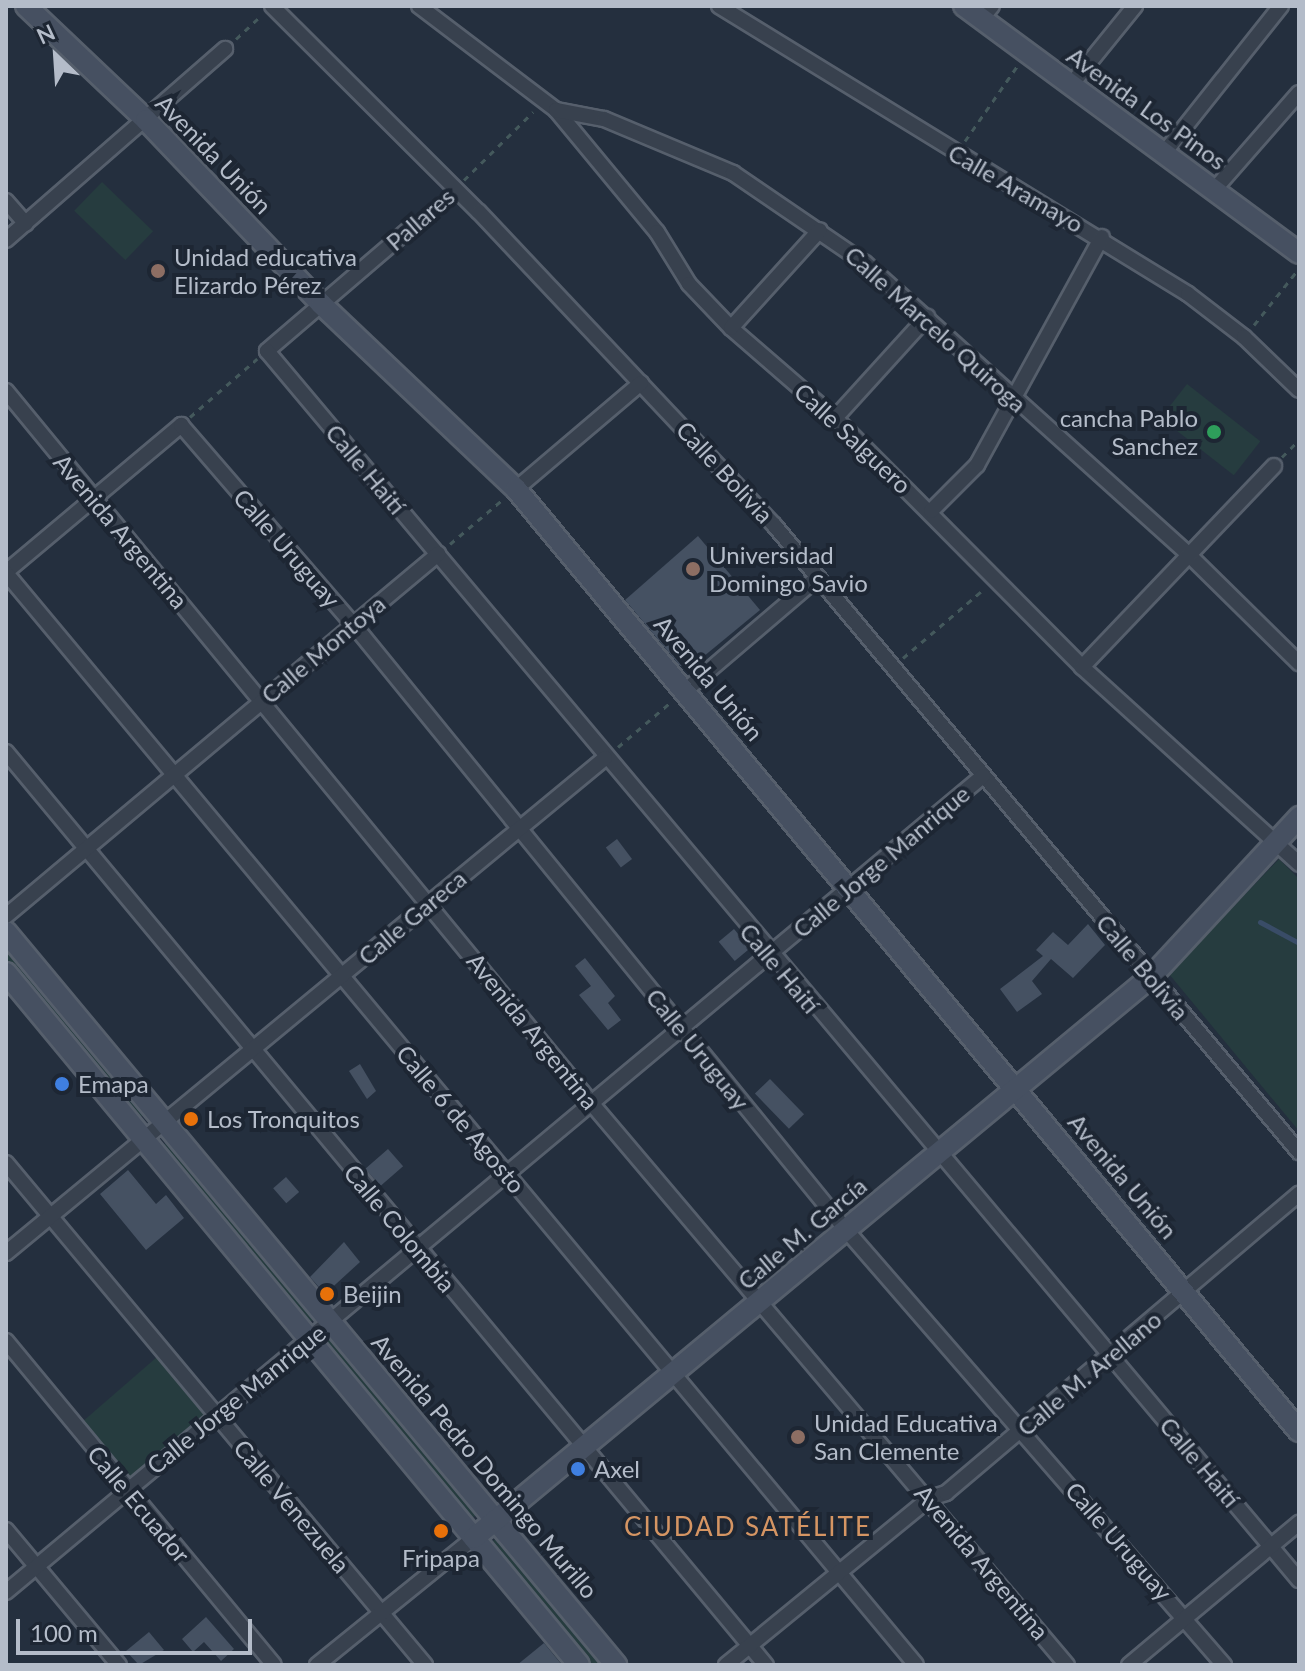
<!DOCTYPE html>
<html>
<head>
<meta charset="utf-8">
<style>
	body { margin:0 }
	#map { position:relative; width:1305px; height:1671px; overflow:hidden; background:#242f3e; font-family:Lato,sans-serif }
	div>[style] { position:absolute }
	.green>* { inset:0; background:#263c3f; transform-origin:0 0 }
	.stream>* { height:5px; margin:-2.5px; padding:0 2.5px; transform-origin:2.5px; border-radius:2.5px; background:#394c67 }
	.building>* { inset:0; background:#455162; transform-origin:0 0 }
	.path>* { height:3px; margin-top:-1.5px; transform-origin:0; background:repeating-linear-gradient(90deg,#44595c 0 6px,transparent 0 12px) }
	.roads { filter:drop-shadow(2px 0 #565f6c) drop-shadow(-2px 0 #565f6c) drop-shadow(0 2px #565f6c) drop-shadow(0 -2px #565f6c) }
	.street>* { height:14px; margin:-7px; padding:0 7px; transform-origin:7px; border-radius:7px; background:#38414e }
	.secondary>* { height:20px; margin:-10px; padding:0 10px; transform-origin:10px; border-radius:10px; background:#465061 }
	.dots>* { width:22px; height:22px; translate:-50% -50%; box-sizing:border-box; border:4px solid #1d2633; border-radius:50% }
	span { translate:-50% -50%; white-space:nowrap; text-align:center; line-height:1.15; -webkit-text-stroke:8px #1d2633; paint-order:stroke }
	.street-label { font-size:24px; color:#b4bcc9 }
	.poi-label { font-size:24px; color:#b4bcc9 }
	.left { translate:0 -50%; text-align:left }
	.right { translate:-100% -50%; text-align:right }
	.neighbourhood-label { font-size:26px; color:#d59563; letter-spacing:2px }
	.frame { position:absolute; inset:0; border:8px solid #b4bcc9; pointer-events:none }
	.north { position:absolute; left:16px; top:16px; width:80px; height:80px; -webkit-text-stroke:6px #1d2633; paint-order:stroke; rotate:335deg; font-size:22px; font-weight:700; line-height:32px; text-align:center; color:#b4bcc9 }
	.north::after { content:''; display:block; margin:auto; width:28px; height:36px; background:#b4bcc9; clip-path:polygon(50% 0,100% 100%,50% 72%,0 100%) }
	.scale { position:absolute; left:16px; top:1619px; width:236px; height:36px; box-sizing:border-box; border:4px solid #b4bcc9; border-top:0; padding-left:10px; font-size:24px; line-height:28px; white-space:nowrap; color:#b4bcc9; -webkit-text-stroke:6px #1d2633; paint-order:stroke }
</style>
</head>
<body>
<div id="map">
	<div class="green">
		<div style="left:102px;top:182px;width:71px;height:40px;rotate:44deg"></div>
		<div style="left:1187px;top:384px;width:93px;height:43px;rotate:38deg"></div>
		<div style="clip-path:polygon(1279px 859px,1299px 879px,1299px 1131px,1169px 974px)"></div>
		<div style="left:6px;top:943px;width:220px;height:20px;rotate:51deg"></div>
		<div style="left:168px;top:1141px;width:230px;height:12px;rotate:50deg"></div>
		<div style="left:333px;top:1335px;width:230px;height:13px;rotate:51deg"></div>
		<div style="left:157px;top:1357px;width:74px;height:100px;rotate:49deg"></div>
		<div style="left:499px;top:1536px;width:167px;height:13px;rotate:51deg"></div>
	</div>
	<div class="stream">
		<div style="left:1260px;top:922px;width:44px;rotate:28.3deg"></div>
	</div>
	<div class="building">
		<div style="clip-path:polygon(698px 536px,760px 610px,692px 666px,680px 666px,625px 600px)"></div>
		<div style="left:617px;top:839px;width:25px;height:14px;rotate:53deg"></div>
		<div style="clip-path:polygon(1088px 924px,1105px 945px,1073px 978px,1051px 959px,1032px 981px,1042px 994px,1017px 1012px,1000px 989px,1043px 956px,1036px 950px,1053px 932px,1068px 945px)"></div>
		<div style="left:734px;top:929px;width:25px;height:20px;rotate:50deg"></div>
		<div style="clip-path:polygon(585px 958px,615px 996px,608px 1003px,621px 1020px,608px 1030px,579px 995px,591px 986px,575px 966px)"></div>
		<div style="clip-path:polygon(360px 1064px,376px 1091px,367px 1099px,349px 1071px)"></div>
		<div style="left:770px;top:1079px;width:49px;height:21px;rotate:46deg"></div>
		<div style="left:388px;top:1149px;width:23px;height:30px;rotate:49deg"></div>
		<div style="clip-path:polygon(128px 1170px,156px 1204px,166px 1195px,184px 1218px,146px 1250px,100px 1194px)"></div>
		<div style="left:286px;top:1177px;width:20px;height:17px;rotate:49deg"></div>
		<div style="clip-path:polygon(344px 1242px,360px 1262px,325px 1294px,310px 1277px)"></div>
		<div style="clip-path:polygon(206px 1617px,234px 1649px,221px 1661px,204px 1642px,193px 1652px,182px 1639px)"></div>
		<div style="clip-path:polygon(149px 1632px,164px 1650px,139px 1665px,126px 1651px)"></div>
		<div style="clip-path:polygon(544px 1643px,562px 1665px,517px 1665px)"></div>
	</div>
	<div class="path">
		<div style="left:236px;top:39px;width:33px;rotate:-43deg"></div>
		<div style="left:965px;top:141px;width:93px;rotate:-55.1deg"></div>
		<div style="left:464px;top:180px;width:97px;rotate:-44.6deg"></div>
		<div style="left:419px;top:220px;width:33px;rotate:-41deg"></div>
		<div style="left:1254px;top:325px;width:69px;rotate:-51.5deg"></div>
		<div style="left:190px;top:417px;width:89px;rotate:-40.9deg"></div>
		<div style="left:1282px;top:457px;width:24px;rotate:-45deg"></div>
		<div style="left:450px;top:544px;width:68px;rotate:-40.2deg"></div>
		<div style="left:903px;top:658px;width:105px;rotate:-40.4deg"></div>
		<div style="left:618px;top:747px;width:70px;rotate:-40.3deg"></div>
	</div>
	<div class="roads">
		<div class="street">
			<div style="left:272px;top:6px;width:292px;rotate:44.9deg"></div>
			<div style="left:479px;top:212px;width:430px;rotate:46.7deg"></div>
			<div style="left:774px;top:525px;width:818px;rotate:50.06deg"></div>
			<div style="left:419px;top:6px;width:172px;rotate:37.2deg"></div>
			<div style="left:556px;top:110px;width:158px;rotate:50.4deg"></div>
			<div style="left:657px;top:232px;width:61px;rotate:58.4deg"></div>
			<div style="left:689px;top:284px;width:61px;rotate:46.3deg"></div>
			<div style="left:731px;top:328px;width:138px;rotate:40.9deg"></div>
			<div style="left:835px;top:418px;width:351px;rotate:45.2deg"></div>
			<div style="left:1082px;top:667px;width:293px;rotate:42.2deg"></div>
			<div style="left:719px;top:6px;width:550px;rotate:31.55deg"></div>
			<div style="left:1188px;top:294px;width:71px;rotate:37.5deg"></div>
			<div style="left:1244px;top:337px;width:76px;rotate:43.9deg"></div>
			<div style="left:981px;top:19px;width:17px;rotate:-50deg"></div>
			<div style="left:1071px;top:85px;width:102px;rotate:-51deg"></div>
			<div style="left:556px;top:110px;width:49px;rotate:10.6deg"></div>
			<div style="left:604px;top:119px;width:140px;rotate:22.7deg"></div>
			<div style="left:733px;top:173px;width:160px;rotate:34.3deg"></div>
			<div style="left:865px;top:263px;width:438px;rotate:42deg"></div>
			<div style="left:1190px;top:556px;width:153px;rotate:44.5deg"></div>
			<div style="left:1164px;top:153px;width:188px;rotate:-51.5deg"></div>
			<div style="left:1214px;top:190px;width:129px;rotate:-48.8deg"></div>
			<div style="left:6px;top:201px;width:30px;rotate:49deg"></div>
			<div style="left:408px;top:230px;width:186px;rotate:139.4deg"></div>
			<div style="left:267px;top:351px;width:1605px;rotate:49.98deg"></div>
			<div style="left:6px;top:240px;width:291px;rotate:-41.1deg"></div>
			<div style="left:731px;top:328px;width:132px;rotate:-47.8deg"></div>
			<div style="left:6px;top:391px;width:923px;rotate:50.58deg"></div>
			<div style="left:592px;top:1104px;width:735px;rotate:49.75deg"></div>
			<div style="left:835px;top:418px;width:137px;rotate:-47.7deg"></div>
			<div style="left:516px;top:489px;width:164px;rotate:-40.3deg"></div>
			<div style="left:931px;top:511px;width:65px;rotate:-45deg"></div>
			<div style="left:977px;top:465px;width:260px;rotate:-61.3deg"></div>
			<div style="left:6px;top:572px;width:229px;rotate:-40deg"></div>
			<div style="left:181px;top:425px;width:263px;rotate:49.2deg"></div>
			<div style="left:353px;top:624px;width:783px;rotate:50.86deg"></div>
			<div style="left:847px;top:1231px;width:575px;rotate:49.02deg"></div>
			<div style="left:6px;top:573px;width:1421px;rotate:50.19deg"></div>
			<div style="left:1082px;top:667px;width:278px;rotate:-46.3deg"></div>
			<div style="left:686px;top:690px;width:171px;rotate:-40.5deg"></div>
			<div style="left:6px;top:752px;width:1188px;rotate:50.23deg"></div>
			<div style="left:6px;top:916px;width:564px;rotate:-39.96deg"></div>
			<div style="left:6px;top:1163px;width:654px;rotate:50.15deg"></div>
			<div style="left:6px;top:1253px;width:777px;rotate:-39.57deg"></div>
			<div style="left:6px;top:1341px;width:420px;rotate:50.4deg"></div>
			<div style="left:6px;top:1530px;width:176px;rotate:50.1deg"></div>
			<div style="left:6px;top:1592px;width:1273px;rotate:-39.87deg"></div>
			<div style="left:317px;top:1665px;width:202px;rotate:-39deg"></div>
			<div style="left:726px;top:1665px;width:264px;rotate:-39.3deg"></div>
			<div style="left:930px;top:1498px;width:17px;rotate:-17deg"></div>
			<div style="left:946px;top:1493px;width:463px;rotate:-40.3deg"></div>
			<div style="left:1129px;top:1665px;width:222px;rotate:-39.9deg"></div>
		</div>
		<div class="secondary">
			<div style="left:26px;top:6px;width:166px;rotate:43.5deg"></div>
			<div style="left:146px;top:120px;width:254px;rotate:46.4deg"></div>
			<div style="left:321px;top:304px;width:269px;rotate:43.5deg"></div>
			<div style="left:516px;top:489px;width:1225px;rotate:50.27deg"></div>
			<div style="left:964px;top:6px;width:416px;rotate:36.4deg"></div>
			<div style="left:6px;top:932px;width:954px;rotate:50.23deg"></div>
			<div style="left:6px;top:973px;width:898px;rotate:50.37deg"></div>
			<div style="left:474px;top:1538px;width:881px;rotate:-39.66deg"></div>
			<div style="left:1152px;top:976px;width:217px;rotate:-47.2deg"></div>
		</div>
	</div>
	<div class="dots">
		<div style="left:158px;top:271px;background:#8d6e63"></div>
		<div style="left:1214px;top:432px;background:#2e9e5b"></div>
		<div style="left:693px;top:569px;background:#8d6e63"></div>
		<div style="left:62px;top:1084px;background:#3f7fe0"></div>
		<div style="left:191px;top:1119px;background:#e8710a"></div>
		<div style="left:327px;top:1294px;background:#e8710a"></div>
		<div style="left:798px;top:1437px;background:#8d6e63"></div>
		<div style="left:578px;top:1469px;background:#3f7fe0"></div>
		<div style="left:441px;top:1531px;background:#e8710a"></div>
	</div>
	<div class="street-label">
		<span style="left:1147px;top:108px;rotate:36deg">Avenida Los Pinos</span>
		<span style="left:214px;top:154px;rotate:46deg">Avenida Unión</span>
		<span style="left:1016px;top:188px;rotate:30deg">Calle Aramayo</span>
		<span style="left:420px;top:219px;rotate:-41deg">Pallares</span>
		<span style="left:936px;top:329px;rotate:42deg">Calle Marcelo Quiroga</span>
		<span style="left:853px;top:438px;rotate:43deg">Calle Salguero</span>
		<span style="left:366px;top:469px;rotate:50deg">Calle Haití</span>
		<span style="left:725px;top:472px;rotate:47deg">Calle Bolivia</span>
		<span style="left:121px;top:531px;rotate:50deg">Avenida Argentina</span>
		<span style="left:287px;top:548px;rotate:49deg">Calle Uruguay</span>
		<span style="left:323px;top:649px;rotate:-40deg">Calle Montoya</span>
		<span style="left:709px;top:678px;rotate:50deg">Avenida Unión</span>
		<span style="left:881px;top:861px;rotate:-40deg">Calle Jorge Manrique</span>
		<span style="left:412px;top:917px;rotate:-40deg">Calle Gareca</span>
		<span style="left:1143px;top:967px;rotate:50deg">Calle Bolivia</span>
		<span style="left:780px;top:968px;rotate:50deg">Calle Haití</span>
		<span style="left:533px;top:1031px;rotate:51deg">Avenida Argentina</span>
		<span style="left:698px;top:1049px;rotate:51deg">Calle Uruguay</span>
		<span style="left:461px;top:1119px;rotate:50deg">Calle 6 de Agosto</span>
		<span style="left:1123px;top:1176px;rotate:50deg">Avenida Unión</span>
		<span style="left:400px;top:1228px;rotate:50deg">Calle Colombia</span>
		<span style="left:802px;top:1233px;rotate:-40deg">Calle M. García</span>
		<span style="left:1089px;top:1373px;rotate:-40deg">Calle M. Arellano</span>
		<span style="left:236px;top:1399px;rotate:-39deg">Calle Jorge Manrique</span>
		<span style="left:1200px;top:1462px;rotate:50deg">Calle Haití</span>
		<span style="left:485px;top:1466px;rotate:50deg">Avenida Pedro Domingo Murillo</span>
		<span style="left:139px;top:1504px;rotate:50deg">Calle Ecuador</span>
		<span style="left:292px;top:1506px;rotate:50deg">Calle Venezuela</span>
		<span style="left:1119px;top:1541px;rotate:49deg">Calle Uruguay</span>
		<span style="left:982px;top:1562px;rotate:50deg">Avenida Argentina</span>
	</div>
	<div class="poi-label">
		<span class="left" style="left:174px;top:271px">Unidad educativa<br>Elizardo Pérez</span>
		<span class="right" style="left:1198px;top:432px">cancha Pablo<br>Sanchez</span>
		<span class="left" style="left:709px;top:569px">Universidad<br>Domingo Savio</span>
		<span class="left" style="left:78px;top:1084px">Emapa</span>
		<span class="left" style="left:207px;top:1119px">Los Tronquitos</span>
		<span class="left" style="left:343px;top:1294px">Beijin</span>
		<span class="left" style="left:814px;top:1437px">Unidad Educativa<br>San Clemente</span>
		<span class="left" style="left:594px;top:1469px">Axel</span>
		<span style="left:441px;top:1558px">Fripapa</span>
	</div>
	<div class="neighbourhood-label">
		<span style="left:748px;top:1527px">CIUDAD SATÉLITE</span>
	</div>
	<div class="frame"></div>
	<div class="north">N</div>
	<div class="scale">100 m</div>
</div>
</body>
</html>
